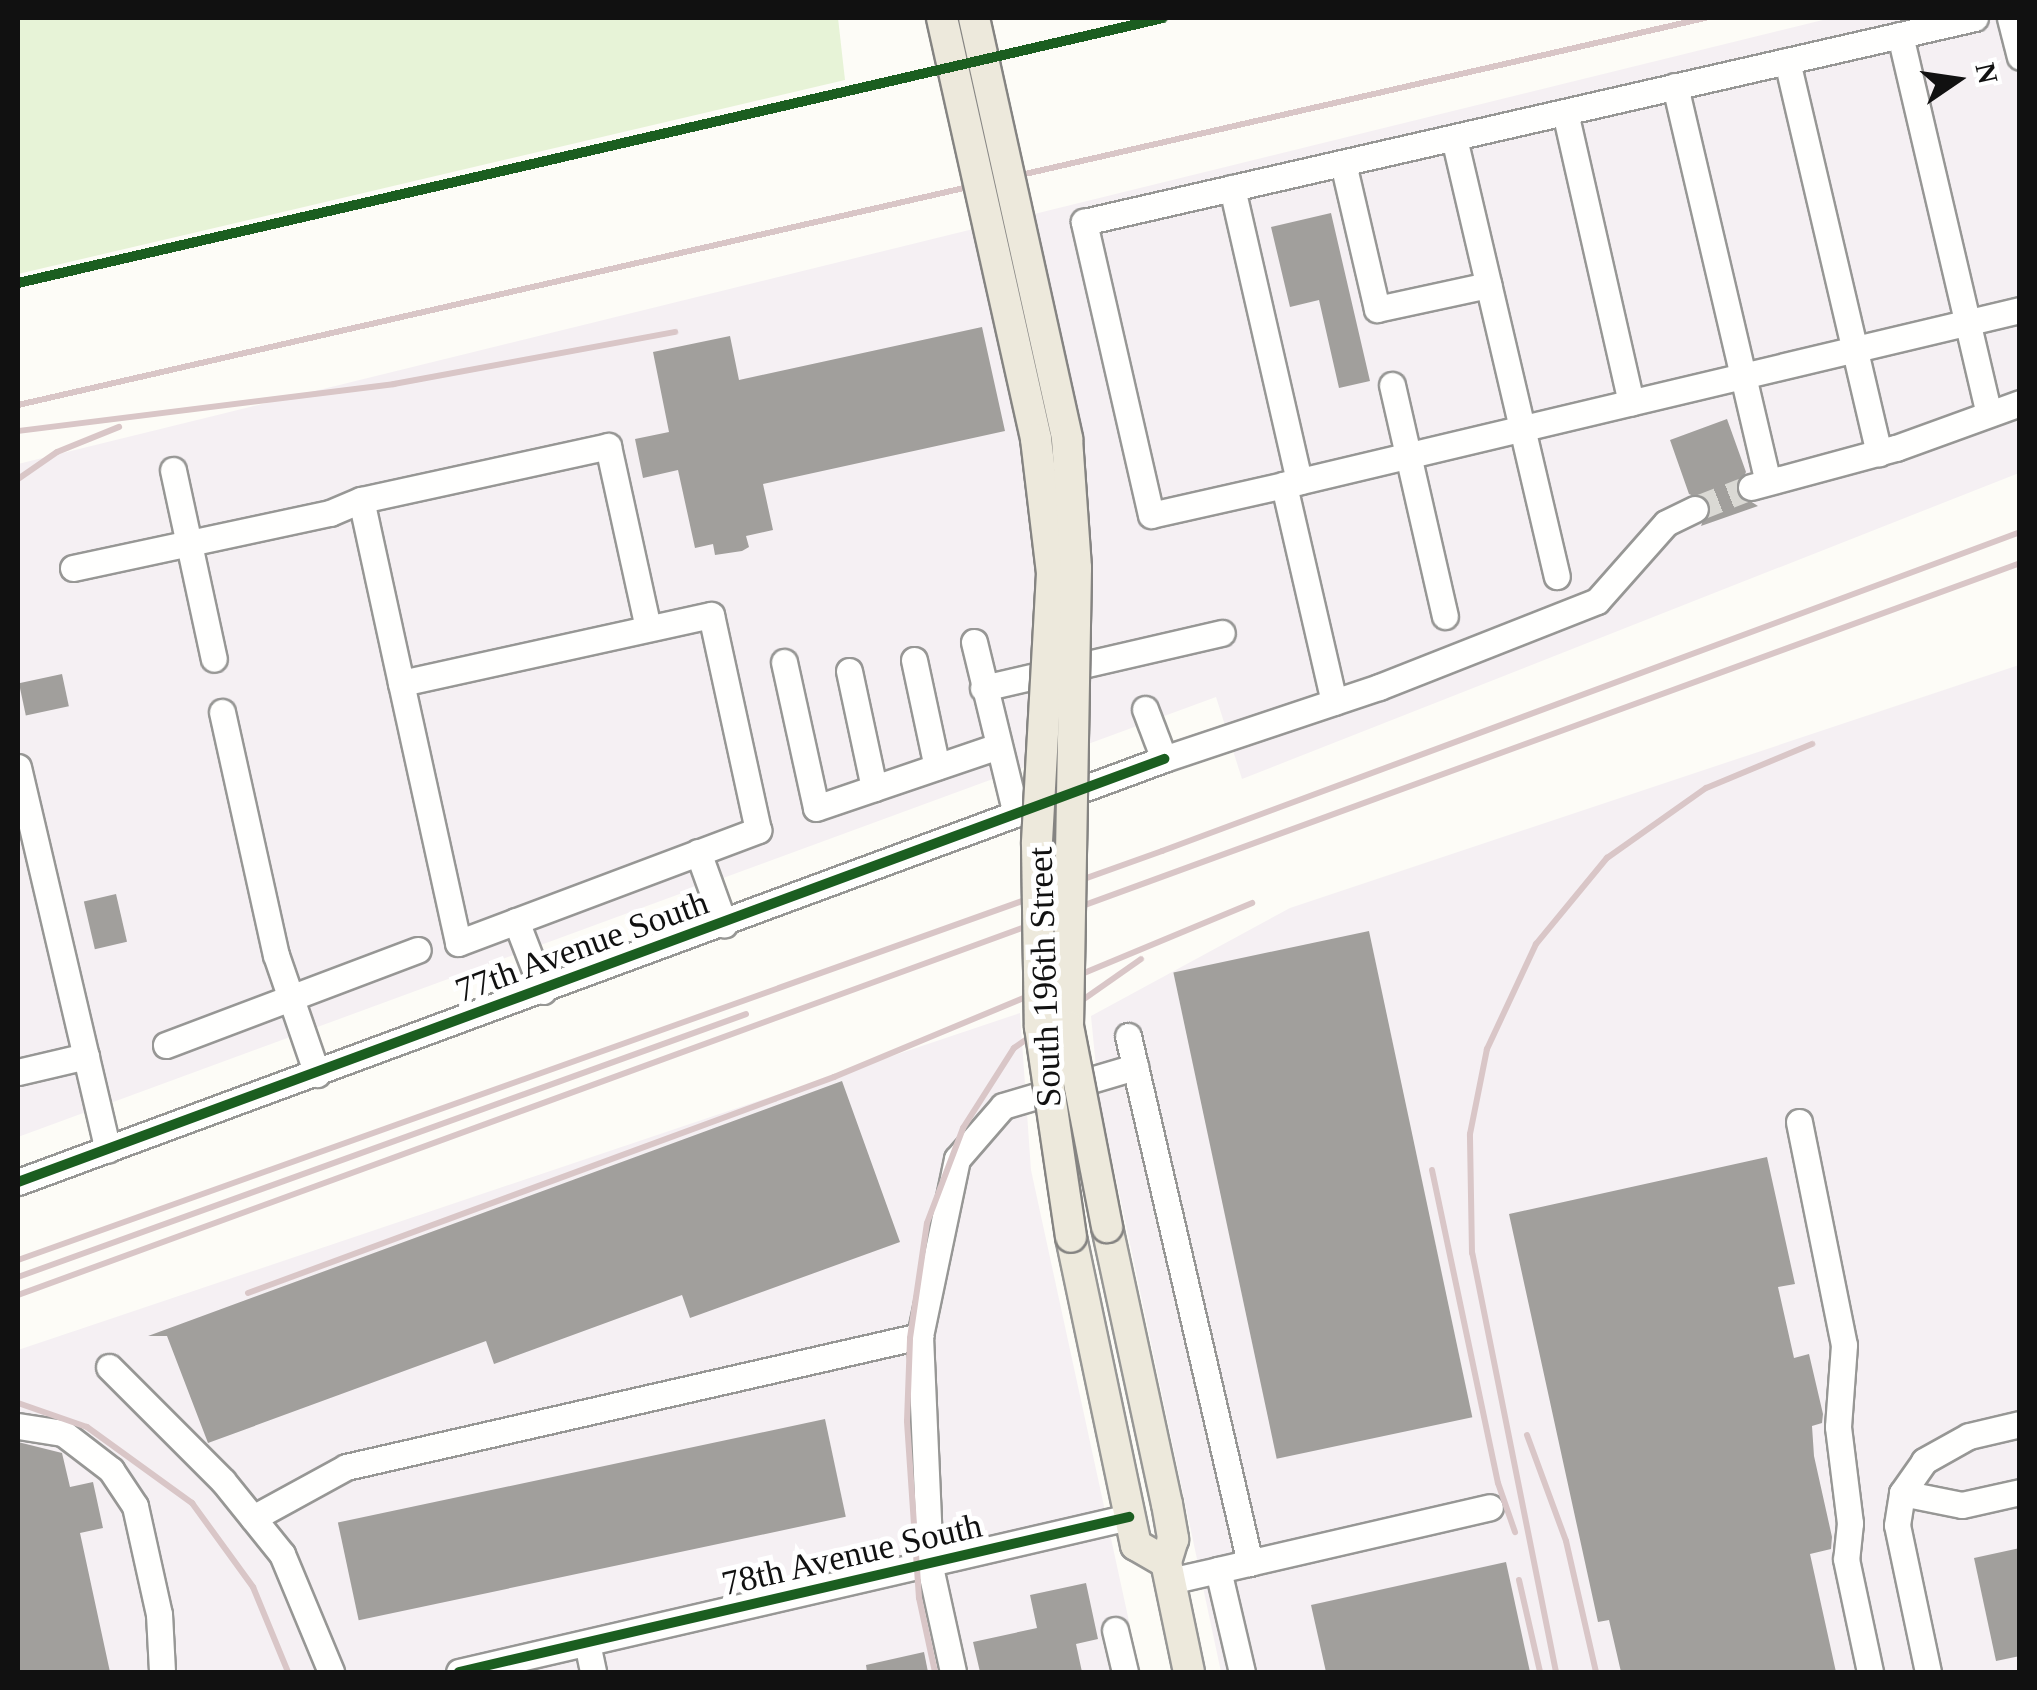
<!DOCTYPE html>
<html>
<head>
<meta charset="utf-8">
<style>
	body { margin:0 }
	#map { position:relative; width:2037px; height:1690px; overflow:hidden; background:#fdfcf7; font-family:"Times New Roman",serif }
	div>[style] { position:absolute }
	.industrial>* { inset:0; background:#f5f0f3 }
	.green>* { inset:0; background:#e7f3d7 }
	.building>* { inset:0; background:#a19f9c; transform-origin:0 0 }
	.minor-tunnel>* { height:25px; margin-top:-12.5px; transform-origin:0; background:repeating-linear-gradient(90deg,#dad9d4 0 25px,transparent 0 37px) }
	.roads { filter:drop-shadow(2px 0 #979795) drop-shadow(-2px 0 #979795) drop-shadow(0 2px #979795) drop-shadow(0 -2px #979795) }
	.minor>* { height:25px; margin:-12.5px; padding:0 12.5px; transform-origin:12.5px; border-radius:12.5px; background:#fffffe }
	.major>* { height:30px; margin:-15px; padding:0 15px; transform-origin:15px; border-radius:15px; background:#ede9dc }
	.rail>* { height:6px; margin:-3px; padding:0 3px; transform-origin:3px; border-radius:3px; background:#d9c6c7 }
	.bridges { filter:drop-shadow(2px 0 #858482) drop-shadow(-2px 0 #858482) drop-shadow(0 2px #858482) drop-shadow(0 -2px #858482) }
	.major-bridge>* { height:30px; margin:-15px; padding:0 15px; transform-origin:15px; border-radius:15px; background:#ede9dc }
	.cycleway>* { height:10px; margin:-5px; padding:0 5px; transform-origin:5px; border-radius:5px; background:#1b5e20 }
	span { translate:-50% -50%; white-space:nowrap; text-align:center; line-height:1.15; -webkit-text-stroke:10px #fff; paint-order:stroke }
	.street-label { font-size:35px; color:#111 }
	.frame { position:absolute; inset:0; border:20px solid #111; pointer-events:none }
	.north { position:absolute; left:1907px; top:30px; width:100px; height:100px; -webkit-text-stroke:8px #fff; paint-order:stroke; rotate:77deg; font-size:28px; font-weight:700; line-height:40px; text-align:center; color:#111 }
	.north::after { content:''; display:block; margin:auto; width:35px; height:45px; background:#111; clip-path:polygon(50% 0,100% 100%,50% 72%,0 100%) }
</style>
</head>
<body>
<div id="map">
	<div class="industrial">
		<div style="clip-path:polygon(1831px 18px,2019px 18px,2019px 473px,1242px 779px,1216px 697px,18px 1137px,18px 464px)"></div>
		<div style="clip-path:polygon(2019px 665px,2019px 1672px,1221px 1672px,1099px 1098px,1091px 1016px,1290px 908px)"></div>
		<div style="clip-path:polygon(1020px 1013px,1031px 1170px,1140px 1672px,18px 1672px,18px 1350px)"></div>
	</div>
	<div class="green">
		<div style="clip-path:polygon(18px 18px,838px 18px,845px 80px,18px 274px)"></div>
	</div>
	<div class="building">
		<div style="clip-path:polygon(1331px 213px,1370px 381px,1339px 388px,1319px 300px,1290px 307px,1271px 227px)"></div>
		<div style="clip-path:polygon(982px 327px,1005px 431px,763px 484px,773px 530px,746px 536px,749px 547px,742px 551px,715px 555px,713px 544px,695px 548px,678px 470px,643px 478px,635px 439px,669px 432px,653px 352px,730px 336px,739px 380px)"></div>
		<div style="clip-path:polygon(1727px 419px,1746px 472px,1736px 492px,1758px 506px,1701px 526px,1710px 503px,1689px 494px,1670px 440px)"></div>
		<div style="left:62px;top:674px;width:33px;height:44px;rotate:78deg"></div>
		<div style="left:116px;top:894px;width:49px;height:33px;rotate:77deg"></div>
		<div style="left:1369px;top:931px;width:497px;height:200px;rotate:78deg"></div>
		<div style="clip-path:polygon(842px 1081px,900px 1242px,690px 1318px,682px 1295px,494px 1364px,486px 1341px,208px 1443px,167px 1336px,148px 1336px)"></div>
		<div style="clip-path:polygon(1767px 1157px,1795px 1284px,1778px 1287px,1794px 1358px,1809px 1354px,1823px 1414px,1822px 1423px,1812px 1426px,1814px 1456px,1832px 1537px,1831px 1549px,1810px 1554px,1836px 1672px,1621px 1672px,1609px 1620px,1598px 1622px,1509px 1214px)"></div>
		<div style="left:825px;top:1419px;width:100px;height:498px;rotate:78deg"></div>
		<div style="clip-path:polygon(18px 1442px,62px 1453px,70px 1487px,93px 1482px,103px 1528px,80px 1533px,110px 1672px,18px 1672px)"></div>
		<div style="clip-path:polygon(2020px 1548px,2020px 1656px,1996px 1661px,1974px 1558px)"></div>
		<div style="clip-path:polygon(1506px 1562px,1530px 1672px,1326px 1672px,1311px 1605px)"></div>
		<div style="clip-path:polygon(1086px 1583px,1098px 1639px,1076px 1644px,1082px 1672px,980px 1672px,973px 1642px,1037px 1628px,1030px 1595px)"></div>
		<div style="clip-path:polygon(924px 1652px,928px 1672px,867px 1672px,866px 1665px)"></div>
	</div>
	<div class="minor-tunnel">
		<div style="left:1695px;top:509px;width:60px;rotate:-21.4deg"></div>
	</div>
	<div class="roads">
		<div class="minor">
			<div style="left:2010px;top:18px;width:40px;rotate:75.6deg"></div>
			<div style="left:1900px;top:35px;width:388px;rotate:76.8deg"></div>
			<div style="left:1787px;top:61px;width:403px;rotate:76.8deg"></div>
			<div style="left:1675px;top:86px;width:406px;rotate:76.8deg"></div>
			<div style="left:1565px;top:112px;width:298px;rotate:77.2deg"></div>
			<div style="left:1454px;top:138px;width:450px;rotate:76.8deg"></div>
			<div style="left:1343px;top:163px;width:150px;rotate:76.9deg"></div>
			<div style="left:1377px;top:309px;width:114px;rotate:-12.2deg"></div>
			<div style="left:1232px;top:188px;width:301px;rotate:77.1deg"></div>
			<div style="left:1392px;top:385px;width:237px;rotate:77.1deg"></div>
			<div style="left:173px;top:470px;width:193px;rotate:77.8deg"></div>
			<div style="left:1284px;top:485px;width:757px;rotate:-13.37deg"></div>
			<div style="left:1751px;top:487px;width:150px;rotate:-15.1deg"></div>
			<div style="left:1896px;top:448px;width:132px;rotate:-19.9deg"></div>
			<div style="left:73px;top:568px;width:263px;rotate:-12.1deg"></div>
			<div style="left:330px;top:513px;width:34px;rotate:-23deg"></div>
			<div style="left:974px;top:642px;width:177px;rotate:76.3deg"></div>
			<div style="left:914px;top:660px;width:109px;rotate:77.9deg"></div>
			<div style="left:784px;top:662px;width:149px;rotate:77.6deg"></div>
			<div style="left:816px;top:808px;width:189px;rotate:-18.8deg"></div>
			<div style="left:849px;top:671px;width:120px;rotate:77.9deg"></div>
			<div style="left:401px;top:683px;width:266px;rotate:77.6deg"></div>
			<div style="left:458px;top:943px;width:321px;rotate:-20.6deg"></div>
			<div style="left:758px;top:830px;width:220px;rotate:-102.3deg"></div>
			<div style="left:711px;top:615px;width:317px;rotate:167.6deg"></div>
			<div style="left:401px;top:683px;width:187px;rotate:-102.3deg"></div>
			<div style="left:361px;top:500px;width:253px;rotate:-12.3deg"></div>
			<div style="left:608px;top:446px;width:186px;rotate:77.6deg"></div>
			<div style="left:983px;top:688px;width:245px;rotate:-13deg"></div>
			<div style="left:1334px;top:702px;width:223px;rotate:-103deg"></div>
			<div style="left:1284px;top:485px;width:136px;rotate:167.3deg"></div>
			<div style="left:1151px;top:515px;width:301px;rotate:-102.9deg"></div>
			<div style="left:1084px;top:222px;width:914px;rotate:-12.9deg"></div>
			<div style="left:1145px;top:709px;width:53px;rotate:69.2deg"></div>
			<div style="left:222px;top:712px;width:249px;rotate:77.5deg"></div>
			<div style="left:276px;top:955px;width:126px;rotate:71deg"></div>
			<div style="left:18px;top:767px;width:393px;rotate:76.8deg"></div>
			<div style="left:698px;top:852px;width:77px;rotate:70.1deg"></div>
			<div style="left:516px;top:921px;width:75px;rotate:68.9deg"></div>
			<div style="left:1128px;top:1036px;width:541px;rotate:76.97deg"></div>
			<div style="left:166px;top:1045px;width:269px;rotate:-20.7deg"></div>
			<div style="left:18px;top:1072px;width:70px;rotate:-13.2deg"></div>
			<div style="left:1799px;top:1122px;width:227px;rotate:78.6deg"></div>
			<div style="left:1844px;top:1345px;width:82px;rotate:94.2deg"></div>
			<div style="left:1838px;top:1427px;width:97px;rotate:82.9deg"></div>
			<div style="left:1850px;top:1523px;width:36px;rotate:96deg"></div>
			<div style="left:1846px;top:1559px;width:116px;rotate:78deg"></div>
			<div style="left:18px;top:1182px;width:1222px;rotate:-20.26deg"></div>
			<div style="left:1164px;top:759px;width:227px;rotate:-18.5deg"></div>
			<div style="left:1379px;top:687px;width:234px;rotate:-21.5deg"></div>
			<div style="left:1597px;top:601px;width:104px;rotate:-48.5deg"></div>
			<div style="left:1666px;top:523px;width:32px;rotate:-26deg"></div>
			<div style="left:920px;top:1336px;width:181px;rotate:-78.2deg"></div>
			<div style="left:957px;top:1159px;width:70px;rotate:-49deg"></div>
			<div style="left:1003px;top:1106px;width:138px;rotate:-16.5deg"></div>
			<div style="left:109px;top:1367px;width:161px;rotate:45deg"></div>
			<div style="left:223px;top:1481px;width:94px;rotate:51.1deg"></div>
			<div style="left:282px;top:1554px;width:128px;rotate:67.4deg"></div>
			<div style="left:18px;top:1426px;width:46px;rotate:8.8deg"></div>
			<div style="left:63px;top:1433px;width:61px;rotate:37.6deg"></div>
			<div style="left:111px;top:1470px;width:43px;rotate:56.3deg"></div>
			<div style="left:135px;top:1506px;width:111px;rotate:77.5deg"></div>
			<div style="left:159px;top:1614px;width:58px;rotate:87deg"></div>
			<div style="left:1902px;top:1493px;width:61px;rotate:11.3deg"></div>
			<div style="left:1962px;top:1505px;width:59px;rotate:-12.6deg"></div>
			<div style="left:253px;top:1518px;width:106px;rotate:-28.7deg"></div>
			<div style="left:346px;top:1467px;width:589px;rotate:-12.86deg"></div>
			<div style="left:920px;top:1336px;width:231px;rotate:87.5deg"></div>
			<div style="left:930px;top:1567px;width:107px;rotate:77.6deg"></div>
			<div style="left:1218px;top:1570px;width:279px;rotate:-13deg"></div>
			<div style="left:1170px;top:1581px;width:49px;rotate:-12.9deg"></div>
			<div style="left:1218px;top:1570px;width:105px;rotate:76.8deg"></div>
			<div style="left:1115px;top:1630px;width:43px;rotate:76.6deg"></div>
			<div style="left:587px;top:1643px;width:30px;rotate:78deg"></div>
			<div style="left:459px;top:1672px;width:688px;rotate:-13.03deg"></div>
			<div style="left:1928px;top:1672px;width:150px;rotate:-101.9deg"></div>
			<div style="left:1897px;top:1525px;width:32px;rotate:-81deg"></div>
			<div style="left:1902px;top:1493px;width:39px;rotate:-55deg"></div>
			<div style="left:1924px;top:1461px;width:51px;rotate:-29.1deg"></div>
			<div style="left:1969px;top:1436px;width:52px;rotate:-13.2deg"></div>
		</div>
		<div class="major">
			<div style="left:1107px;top:1227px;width:283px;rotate:77.8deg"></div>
			<div style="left:1167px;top:1504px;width:36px;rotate:80deg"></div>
			<div style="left:1173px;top:1539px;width:24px;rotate:107deg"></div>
			<div style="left:1166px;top:1562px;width:112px;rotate:78.2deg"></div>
			<div style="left:1071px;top:1237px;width:315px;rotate:78.1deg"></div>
			<div style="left:1136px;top:1545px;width:34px;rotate:30deg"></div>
		</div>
	</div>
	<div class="rail">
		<div style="left:18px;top:405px;width:1731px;rotate:-12.92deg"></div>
		<div style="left:18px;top:431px;width:379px;rotate:-7.1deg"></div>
		<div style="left:394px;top:384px;width:286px;rotate:-10.5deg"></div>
		<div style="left:18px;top:479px;width:47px;rotate:-34.7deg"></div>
		<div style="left:57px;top:452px;width:67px;rotate:-22deg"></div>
		<div style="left:1432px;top:1170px;width:320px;rotate:78.1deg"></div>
		<div style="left:1498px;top:1483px;width:52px;rotate:70.9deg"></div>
		<div style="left:18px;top:1260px;width:1215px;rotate:-19.67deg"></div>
		<div style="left:1162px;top:851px;width:915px;rotate:-20.39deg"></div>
		<div style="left:18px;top:1277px;width:774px;rotate:-19.86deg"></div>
		<div style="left:248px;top:1293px;width:625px;rotate:-20.23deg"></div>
		<div style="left:834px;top:1077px;width:453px;rotate:-22.6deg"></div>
		<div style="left:18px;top:1295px;width:2132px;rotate:-20.08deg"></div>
		<div style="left:18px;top:1403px;width:73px;rotate:19.2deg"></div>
		<div style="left:87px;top:1427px;width:130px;rotate:35.9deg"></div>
		<div style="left:192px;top:1503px;width:104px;rotate:54deg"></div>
		<div style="left:253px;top:1587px;width:92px;rotate:67.6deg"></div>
		<div style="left:1527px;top:1435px;width:113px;rotate:69.8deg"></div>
		<div style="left:1566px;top:1541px;width:134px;rotate:77.1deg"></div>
		<div style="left:1519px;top:1580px;width:94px;rotate:77.1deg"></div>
		<div style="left:935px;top:1672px;width:76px;rotate:-102.2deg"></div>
		<div style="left:919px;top:1598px;width:177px;rotate:-93.9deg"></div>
		<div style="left:907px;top:1421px;width:83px;rotate:-87.9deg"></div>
		<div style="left:910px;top:1338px;width:116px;rotate:-81.6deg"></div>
		<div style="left:927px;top:1223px;width:102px;rotate:-69.2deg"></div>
		<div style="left:963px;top:1128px;width:95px;rotate:-57.5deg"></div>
		<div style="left:1014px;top:1048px;width:155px;rotate:-35deg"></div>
		<div style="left:1556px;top:1672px;width:427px;rotate:-101.3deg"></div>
		<div style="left:1472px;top:1253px;width:119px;rotate:-91deg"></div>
		<div style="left:1470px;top:1134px;width:87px;rotate:-78.7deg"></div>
		<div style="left:1487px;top:1049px;width:116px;rotate:-65deg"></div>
		<div style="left:1536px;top:944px;width:112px;rotate:-50.5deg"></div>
		<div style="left:1607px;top:858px;width:121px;rotate:-35.3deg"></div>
		<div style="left:1706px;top:788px;width:115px;rotate:-22.5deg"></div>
	</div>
	<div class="bridges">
		<div class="major-bridge">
			<div style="left:942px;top:18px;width:431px;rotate:77.4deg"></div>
			<div style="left:1036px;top:439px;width:135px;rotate:83.2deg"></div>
			<div style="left:1052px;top:573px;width:271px;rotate:93.2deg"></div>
			<div style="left:1037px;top:844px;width:183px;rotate:89.1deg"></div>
			<div style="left:1040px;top:1027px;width:212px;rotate:81.6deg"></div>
			<div style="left:974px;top:18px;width:431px;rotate:77.5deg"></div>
			<div style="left:1067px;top:439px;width:129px;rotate:86deg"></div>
			<div style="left:1076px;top:568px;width:458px;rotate:91deg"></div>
			<div style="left:1068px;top:1026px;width:205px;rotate:79deg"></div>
		</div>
	</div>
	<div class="cycleway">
		<div style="left:18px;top:283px;width:1175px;rotate:-13.03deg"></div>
		<div style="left:18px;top:1182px;width:1222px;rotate:-20.26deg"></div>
		<div style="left:459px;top:1672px;width:688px;rotate:-13.03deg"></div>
	</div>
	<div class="street-label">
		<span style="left:582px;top:947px;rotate:-20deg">77th Avenue South</span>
		<span style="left:1045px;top:977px;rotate:-92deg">South 196th Street</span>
		<span style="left:852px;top:1555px;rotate:-13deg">78th Avenue South</span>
	</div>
	<div class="frame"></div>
	<div class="north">N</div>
</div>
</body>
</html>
